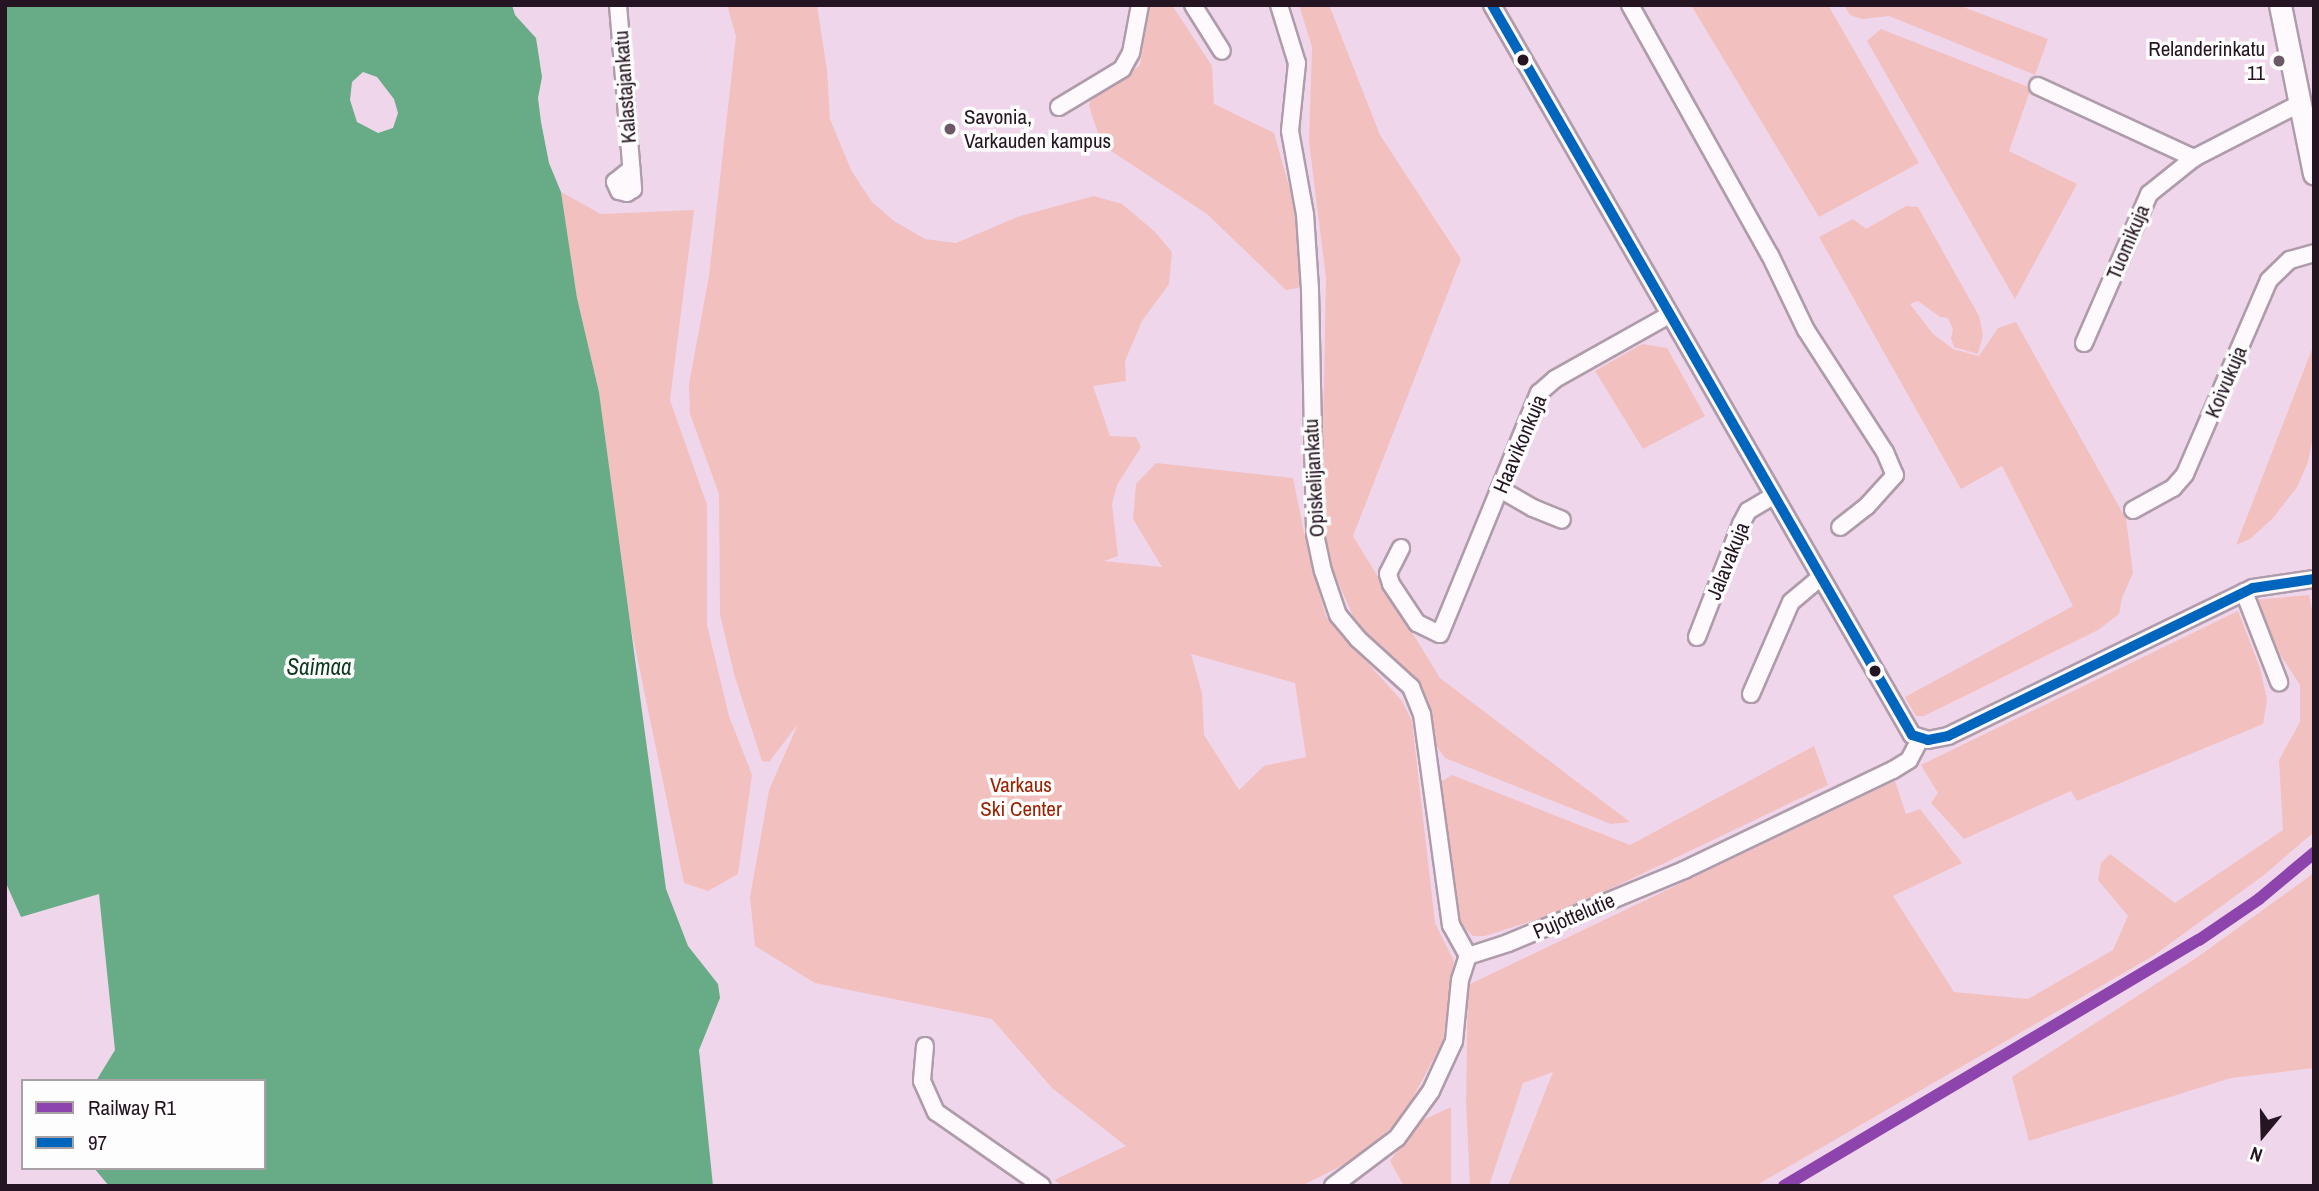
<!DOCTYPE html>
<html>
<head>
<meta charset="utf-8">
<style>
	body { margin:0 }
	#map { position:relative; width:2319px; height:1191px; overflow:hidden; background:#f0d6ea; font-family:"Archivo Narrow",sans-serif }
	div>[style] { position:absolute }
	.green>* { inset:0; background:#f3c0c0 }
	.water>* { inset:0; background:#68ab87 }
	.roads { filter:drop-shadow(2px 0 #af9cab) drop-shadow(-2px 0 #af9cab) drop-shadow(0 2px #af9cab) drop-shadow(0 -2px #af9cab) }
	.minor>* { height:16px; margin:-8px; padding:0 8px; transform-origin:8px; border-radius:8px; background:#fdf9fc }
	.major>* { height:21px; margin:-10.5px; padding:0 10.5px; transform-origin:10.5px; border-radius:10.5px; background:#fdf9fc }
	.bus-1>* { height:10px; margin:-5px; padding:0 5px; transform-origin:5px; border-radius:5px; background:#0065bd }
	.rail-1>* { height:12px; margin:-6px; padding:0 6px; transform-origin:6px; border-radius:6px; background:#8e44ad }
	.dots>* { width:19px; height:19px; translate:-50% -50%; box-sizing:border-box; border:4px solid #fdfdfd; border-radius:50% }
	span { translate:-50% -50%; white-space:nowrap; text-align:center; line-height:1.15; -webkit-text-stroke:7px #fdfdfd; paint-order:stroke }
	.poi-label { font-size:21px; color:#251421 }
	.right { translate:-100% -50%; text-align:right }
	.left { translate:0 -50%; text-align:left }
	.street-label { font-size:21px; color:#251421 }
	.park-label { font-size:21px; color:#9c2100 }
	.water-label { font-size:23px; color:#0d391f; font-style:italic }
	.frame { position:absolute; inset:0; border:7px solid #251421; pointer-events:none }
	.legend { position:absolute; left:21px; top:1079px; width:245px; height:91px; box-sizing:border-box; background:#fdfdfd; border:2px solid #a7a0a5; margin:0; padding:9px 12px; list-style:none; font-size:21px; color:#251421 }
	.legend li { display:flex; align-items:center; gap:14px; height:35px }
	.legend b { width:35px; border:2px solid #a7a0a5 }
	.north { position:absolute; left:2228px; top:1100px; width:70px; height:70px; -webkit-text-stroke:5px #fdfdfd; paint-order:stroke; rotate:199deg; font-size:19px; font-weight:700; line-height:28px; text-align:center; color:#251421 }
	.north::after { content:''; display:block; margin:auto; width:24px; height:32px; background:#251421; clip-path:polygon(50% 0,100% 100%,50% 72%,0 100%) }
</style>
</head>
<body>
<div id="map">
	<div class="green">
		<div style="clip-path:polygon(evenodd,727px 5px,817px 5px,827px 70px,830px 119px,851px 170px,872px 202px,894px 221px,925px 239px,956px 243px,1020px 216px,1094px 196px,1122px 204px,1154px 231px,1172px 252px,1169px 284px,1142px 321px,1125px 361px,1126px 381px,1093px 386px,1110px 436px,1136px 437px,1141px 447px,1117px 485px,1112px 504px,1118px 556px,1104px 561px,1162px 567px,1133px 519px,1136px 484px,1156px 463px,1293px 478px,1308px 552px,1326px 617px,1402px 701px,1412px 721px,1435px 923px,1454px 961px,1443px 1041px,1402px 1118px,1357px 1158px,1301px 1186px,1063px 1186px,1054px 1180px,1126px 1146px,1052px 1088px,992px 1019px,815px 983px,755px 946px,750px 897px,769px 790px,798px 724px,769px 762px,762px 761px,734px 674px,720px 614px,719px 494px,690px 414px,689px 384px,709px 276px,736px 36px,727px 5px,1191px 654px,1295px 683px,1306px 757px,1264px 766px,1239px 790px,1204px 735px,1202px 693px,1191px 654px)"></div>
		<div style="clip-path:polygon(1149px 5px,1172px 5px,1212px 66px,1214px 104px,1274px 133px,1299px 222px,1303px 277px,1298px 288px,1286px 290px,1207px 214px,1102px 145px,1089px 106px,1093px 93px,1129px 74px,1140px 65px)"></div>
		<div style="clip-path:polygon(1299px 5px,1329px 5px,1380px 135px,1461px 259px,1353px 536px,1440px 678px,1630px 822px,1611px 824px,1445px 758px,1435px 744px,1426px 704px,1418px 685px,1357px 625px,1330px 564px,1321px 529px,1326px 278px,1309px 142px,1312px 47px)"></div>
		<div style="clip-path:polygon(1691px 5px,1828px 5px,1919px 163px,1819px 217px)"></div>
		<div style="clip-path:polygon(1844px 5px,1958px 5px,2048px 39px,2035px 75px,1889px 16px,1862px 19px,1850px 15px)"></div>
		<div style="clip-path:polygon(1881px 29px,2031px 88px,2009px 151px,2077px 184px,2015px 299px,1867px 41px)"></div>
		<div style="clip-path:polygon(561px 192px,601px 214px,694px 210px,670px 400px,707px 505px,707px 625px,729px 716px,752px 775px,738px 874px,708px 891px,684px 883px,631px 628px,599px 392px,577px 298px)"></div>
		<div style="clip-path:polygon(1906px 206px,1918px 207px,1979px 316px,1983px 335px,1978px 354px,1954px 347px,1951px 338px,1953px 329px,1948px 318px,1940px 317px,1918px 301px,1910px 304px,1933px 334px,1953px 349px,1979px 356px,1998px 328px,2016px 322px,2126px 519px,2133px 573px,2122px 598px,2119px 614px,2098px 630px,1924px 716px,1916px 716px,1905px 697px,2073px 606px,2002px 466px,1961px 489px,1819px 237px,1853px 219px,1866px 229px)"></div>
		<div style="clip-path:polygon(1642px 344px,1667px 348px,1705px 416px,1643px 449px,1595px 371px)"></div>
		<div style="clip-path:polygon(2314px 344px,2314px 431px,2308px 462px,2297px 487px,2273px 518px,2250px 539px,2236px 545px)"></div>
		<div style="clip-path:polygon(2309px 595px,2314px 621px,2314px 832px,2264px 875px,2153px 956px,1755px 1186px,1508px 1186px,1553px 1072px,1523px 1083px,1489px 1186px,1470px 1186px,1466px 1102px,1468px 985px,1895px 781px,1906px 814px,1920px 809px,1962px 863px,1893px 896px,1954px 992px,2028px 999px,2113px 950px,2128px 916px,2098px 880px,2101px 863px,2110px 854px,2175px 903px,2283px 830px,2279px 760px,2300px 722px,2300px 685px,2253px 613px,2254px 600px)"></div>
		<div style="clip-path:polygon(2238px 611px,2260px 668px,2267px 700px,2263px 724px,2077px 801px,2071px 791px,1964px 839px,1931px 803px,1938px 793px,1921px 765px)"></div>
		<div style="clip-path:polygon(1814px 746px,1828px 785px,1566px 910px,1485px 936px,1473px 936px,1465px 928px,1459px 917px,1439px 783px,1452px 775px,1630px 845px)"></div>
		<div style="clip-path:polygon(2314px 873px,2314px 1068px,2231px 1078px,2029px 1141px,2012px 1077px,2199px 956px)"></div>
		<div style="clip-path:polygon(1451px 1107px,1451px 1186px,1404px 1186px,1390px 1161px,1419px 1122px)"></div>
	</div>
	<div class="water">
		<div style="clip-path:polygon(evenodd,5px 5px,512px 5px,515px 15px,536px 38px,542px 77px,538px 98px,541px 122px,549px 163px,561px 192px,577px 298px,599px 392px,666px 889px,688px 946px,718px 984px,720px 998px,699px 1050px,713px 1186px,109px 1186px,94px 1168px,264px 1168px,264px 1081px,96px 1081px,115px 1050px,99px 894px,21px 917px,5px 881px,5px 5px,363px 72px,377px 77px,394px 99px,398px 113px,393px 128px,378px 133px,357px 122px,350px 100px,352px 82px,363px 72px)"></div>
	</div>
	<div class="roads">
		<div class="minor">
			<div style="left:618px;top:5px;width:185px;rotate:85.3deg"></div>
			<div style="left:633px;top:189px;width:7px;rotate:146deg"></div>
			<div style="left:627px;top:193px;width:8px;rotate:-166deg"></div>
			<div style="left:619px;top:191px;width:10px;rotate:-114deg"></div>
			<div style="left:615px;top:182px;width:21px;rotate:-39deg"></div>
			<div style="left:1193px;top:5px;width:54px;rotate:57.8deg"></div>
			<div style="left:1279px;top:5px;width:61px;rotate:72.8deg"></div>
			<div style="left:1297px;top:63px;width:68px;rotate:95.9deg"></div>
			<div style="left:1290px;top:131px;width:84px;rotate:79.8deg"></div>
			<div style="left:1305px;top:214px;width:76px;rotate:86.2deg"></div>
			<div style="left:1310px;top:290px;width:244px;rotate:88.8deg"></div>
			<div style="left:1315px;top:534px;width:38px;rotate:78deg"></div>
			<div style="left:1323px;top:571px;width:46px;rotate:71.2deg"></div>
			<div style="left:1338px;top:615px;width:31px;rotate:50deg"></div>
			<div style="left:1358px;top:639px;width:72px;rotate:42.2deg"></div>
			<div style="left:1411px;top:687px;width:29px;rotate:68deg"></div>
			<div style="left:1422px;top:714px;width:213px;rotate:82.2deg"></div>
			<div style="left:1451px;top:925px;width:35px;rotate:61deg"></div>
			<div style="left:1492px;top:5px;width:842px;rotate:60.09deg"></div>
			<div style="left:1912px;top:735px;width:17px;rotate:17deg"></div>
			<div style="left:1928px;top:740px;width:20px;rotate:-11deg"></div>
			<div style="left:1948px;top:736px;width:339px;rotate:-25.9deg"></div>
			<div style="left:2253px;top:588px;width:62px;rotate:-8.4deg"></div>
			<div style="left:1630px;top:5px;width:287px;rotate:60.8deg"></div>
			<div style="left:1770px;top:255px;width:83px;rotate:64.4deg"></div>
			<div style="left:1806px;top:330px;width:145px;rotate:57.1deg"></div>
			<div style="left:1885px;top:452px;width:25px;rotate:67deg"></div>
			<div style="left:1895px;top:475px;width:42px;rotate:132.1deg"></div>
			<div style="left:1867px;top:506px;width:34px;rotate:142deg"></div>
			<div style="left:2038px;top:86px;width:172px;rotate:24.8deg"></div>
			<div style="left:1059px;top:107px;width:74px;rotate:-31.1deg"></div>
			<div style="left:1122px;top:69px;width:18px;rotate:-61deg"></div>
			<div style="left:1131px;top:53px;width:49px;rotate:-79.4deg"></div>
			<div style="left:2084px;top:343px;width:163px;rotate:-66.4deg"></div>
			<div style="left:2149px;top:194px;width:58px;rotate:-38.7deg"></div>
			<div style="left:2194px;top:158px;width:120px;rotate:-27.2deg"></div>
			<div style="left:1500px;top:489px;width:38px;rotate:30deg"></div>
			<div style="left:1533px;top:508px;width:31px;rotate:22deg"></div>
			<div style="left:2133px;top:510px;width:46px;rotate:-28.8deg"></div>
			<div style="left:2173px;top:488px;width:18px;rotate:-49deg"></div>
			<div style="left:2185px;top:474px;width:211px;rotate:-66.6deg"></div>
			<div style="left:2269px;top:280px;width:29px;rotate:-44deg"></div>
			<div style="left:2290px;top:260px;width:25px;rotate:-16deg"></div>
			<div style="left:1401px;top:548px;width:29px;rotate:117deg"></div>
			<div style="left:1388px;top:574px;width:10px;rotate:73deg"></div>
			<div style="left:1391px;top:584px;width:47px;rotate:56.3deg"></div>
			<div style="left:1417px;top:623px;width:25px;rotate:26deg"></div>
			<div style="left:1440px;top:634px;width:261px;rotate:-67.7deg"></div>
			<div style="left:1539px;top:393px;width:21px;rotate:-41deg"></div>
			<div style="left:1555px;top:379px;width:131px;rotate:-29.3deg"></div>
			<div style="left:2244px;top:592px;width:97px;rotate:68.7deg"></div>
			<div style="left:1697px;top:637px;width:121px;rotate:-68.7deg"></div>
			<div style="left:1741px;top:524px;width:15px;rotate:-62deg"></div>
			<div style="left:1748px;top:511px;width:29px;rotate:-31deg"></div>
			<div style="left:1751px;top:694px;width:100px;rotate:-66.5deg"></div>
			<div style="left:1791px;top:602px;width:38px;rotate:-40deg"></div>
			<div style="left:925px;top:1046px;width:35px;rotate:95deg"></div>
			<div style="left:922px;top:1081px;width:34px;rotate:66deg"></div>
			<div style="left:936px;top:1112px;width:129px;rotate:34.9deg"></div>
			<div style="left:1333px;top:1186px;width:80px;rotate:-36.9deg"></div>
			<div style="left:1397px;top:1138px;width:58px;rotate:-54.1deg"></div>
			<div style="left:1431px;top:1091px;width:55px;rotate:-65.3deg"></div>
			<div style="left:1454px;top:1041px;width:61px;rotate:-84.4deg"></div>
			<div style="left:1460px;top:980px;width:25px;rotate:-72deg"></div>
			<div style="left:1468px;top:956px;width:42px;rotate:-18deg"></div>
			<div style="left:1508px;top:943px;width:191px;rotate:-22.5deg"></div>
			<div style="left:1684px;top:870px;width:232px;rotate:-25.6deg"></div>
			<div style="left:1893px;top:770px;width:19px;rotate:-32deg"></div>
			<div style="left:1909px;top:760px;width:24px;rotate:-62deg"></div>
		</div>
		<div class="major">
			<div style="left:2280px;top:5px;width:172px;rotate:78.6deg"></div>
		</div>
	</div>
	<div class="bus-1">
		<div style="left:1492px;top:5px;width:842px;rotate:60.09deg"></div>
		<div style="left:1912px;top:735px;width:17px;rotate:17deg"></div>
		<div style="left:1928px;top:740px;width:20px;rotate:-11deg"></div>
		<div style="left:1948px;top:736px;width:339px;rotate:-25.9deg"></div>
		<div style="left:2253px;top:588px;width:62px;rotate:-8.4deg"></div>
	</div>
	<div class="rail-1">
		<div style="left:1784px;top:1186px;width:482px;rotate:-30.7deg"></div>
		<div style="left:2199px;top:940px;width:73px;rotate:-34.3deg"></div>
		<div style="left:2259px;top:899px;width:72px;rotate:-39.9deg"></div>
	</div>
	<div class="dots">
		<div style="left:1523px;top:60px;background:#251421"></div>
		<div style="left:2279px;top:61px;background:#6c5867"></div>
		<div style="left:950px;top:129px;background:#6c5867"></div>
		<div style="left:1875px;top:671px;background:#251421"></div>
	</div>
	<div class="poi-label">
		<span class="right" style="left:2265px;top:61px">Relanderinkatu<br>11</span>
		<span class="left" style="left:964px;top:129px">Savonia,<br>Varkauden kampus</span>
	</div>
	<div class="street-label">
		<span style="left:625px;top:87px;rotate:-94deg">Kalastajankatu</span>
		<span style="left:2128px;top:242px;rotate:-67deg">Tuomikuja</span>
		<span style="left:2226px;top:382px;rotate:-67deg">Koivukuja</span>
		<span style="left:1520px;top:444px;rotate:-67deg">Haavikonkuja</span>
		<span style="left:1314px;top:478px;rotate:-93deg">Opiskelijankatu</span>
		<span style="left:1728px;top:561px;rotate:-68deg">Jalavakuja</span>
		<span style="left:1574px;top:916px;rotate:-23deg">Pujottelutie</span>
	</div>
	<div class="park-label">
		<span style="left:1021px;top:797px">Varkaus<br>Ski Center</span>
	</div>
	<div class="water-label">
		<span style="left:319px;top:667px">Saimaa</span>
	</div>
	<div class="frame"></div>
	<ul class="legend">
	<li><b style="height:9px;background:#8e44ad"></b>Railway R1</li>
	<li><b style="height:9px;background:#0065bd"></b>97</li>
	</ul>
	<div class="north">N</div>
</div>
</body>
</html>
